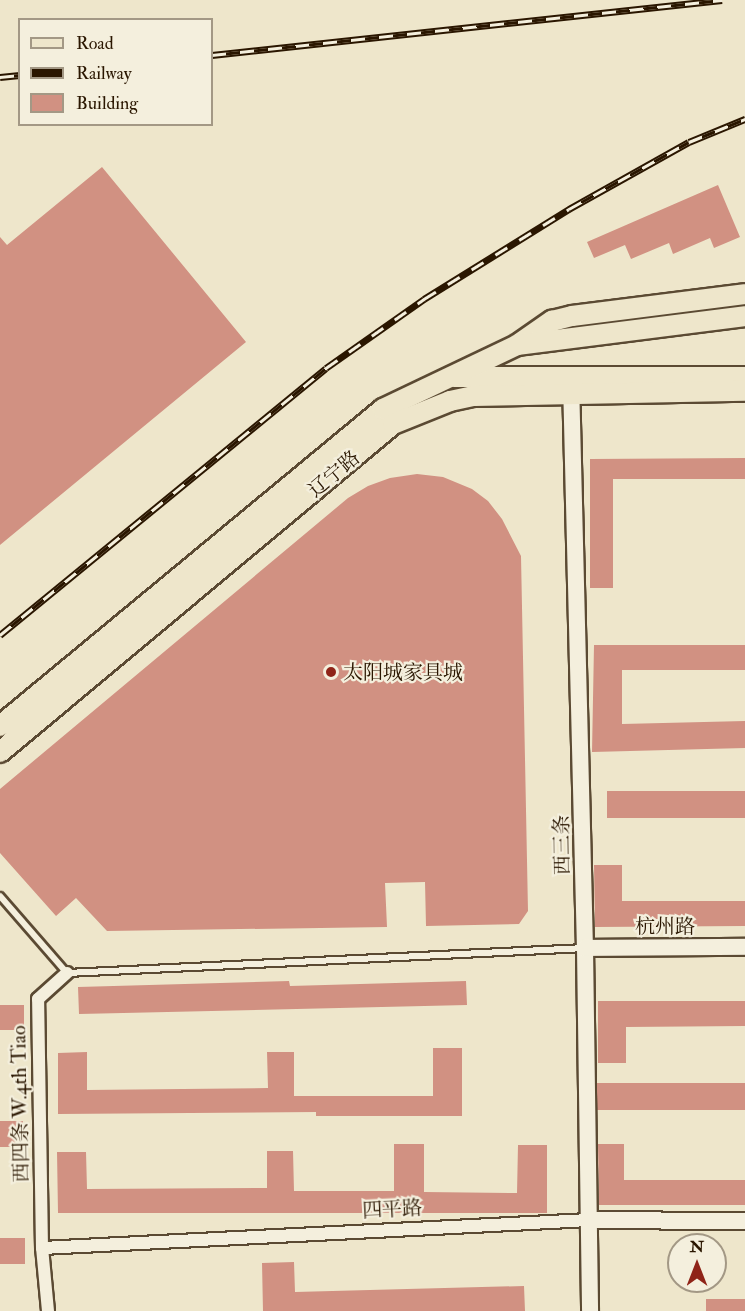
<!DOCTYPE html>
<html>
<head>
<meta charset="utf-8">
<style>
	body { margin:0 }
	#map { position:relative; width:745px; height:1311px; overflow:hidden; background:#eee6cb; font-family:"IM FELL Double Pica","Noto Serif SC",serif }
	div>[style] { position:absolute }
	.building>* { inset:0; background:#d19182; transform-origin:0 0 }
	.roads { filter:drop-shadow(2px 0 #5b4a33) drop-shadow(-2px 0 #5b4a33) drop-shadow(0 2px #5b4a33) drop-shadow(0 -2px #5b4a33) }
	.service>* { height:6px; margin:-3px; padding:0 3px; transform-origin:3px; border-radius:3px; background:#f4efdd }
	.minor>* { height:12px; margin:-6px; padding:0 6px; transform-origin:6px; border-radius:6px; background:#f4efdd }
	.tertiary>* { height:16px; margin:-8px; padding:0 8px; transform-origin:8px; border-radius:8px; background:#f4efdd }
	.primary>* { height:20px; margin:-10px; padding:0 10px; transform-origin:10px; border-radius:10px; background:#eee6cb }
	.rail>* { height:7px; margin-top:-3.5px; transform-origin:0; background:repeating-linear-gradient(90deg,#f4efdd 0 14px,#2a1600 0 28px); box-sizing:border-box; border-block:2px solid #2a1600 }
	.dots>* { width:16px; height:16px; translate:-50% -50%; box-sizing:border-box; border:3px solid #f4efdd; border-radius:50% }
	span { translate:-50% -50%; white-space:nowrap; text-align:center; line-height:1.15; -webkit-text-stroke:4.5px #f4efdd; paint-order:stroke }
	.street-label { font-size:20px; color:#2a1600 }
	.poi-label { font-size:20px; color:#2a1600 }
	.left { translate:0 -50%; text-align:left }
	.legend { position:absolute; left:18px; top:18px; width:195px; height:108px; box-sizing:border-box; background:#f4efdd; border:2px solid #a39885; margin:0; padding:8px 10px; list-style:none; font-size:18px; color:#2a1600 }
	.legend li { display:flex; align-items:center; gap:12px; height:30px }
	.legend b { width:30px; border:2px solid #a39885 }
	.north { position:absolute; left:667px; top:1233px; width:60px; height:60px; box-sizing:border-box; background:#f4efdd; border:2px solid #a39885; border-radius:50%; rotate:0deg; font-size:16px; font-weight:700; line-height:24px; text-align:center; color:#2a1600 }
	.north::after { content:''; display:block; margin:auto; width:21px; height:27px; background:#8f2418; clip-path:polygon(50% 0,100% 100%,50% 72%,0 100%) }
</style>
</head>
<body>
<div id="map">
	<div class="building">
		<div style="clip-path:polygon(102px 167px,246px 342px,0 545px,0 237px,7px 245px)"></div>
		<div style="clip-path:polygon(718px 185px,740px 237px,714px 248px,710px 238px,673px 254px,669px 243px,631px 259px,625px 245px,594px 258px,587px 242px)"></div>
		<div style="clip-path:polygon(745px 458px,745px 479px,613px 479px,613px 588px,590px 588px,590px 459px)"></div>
		<div style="clip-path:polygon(417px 474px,443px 477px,472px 489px,488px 501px,502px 519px,521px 556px,528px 911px,519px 924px,426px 926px,425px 882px,385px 883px,387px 927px,107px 931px,76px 898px,56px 916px,0 853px,0 789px,348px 498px,368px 486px,390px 478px)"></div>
		<div style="clip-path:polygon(594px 645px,745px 645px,745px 670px,622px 670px,622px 724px,745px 721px,745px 748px,592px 752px)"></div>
		<div style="left:745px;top:791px;width:27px;height:138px;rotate:90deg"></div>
		<div style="clip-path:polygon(594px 865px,622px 865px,622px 901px,745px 901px,745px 926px,595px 927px)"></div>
		<div style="clip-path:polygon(289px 981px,290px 986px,466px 981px,467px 1005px,79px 1014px,78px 987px)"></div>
		<div style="clip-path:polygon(598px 1001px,745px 1001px,745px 1026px,626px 1027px,626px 1063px,598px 1063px)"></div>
		<div style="left:0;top:1005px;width:24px;height:25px"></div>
		<div style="clip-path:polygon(433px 1048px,462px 1048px,462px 1116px,316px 1116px,316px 1112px,58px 1114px,58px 1053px,87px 1052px,87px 1090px,268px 1088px,267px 1052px,294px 1052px,294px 1096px,433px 1096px)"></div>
		<div style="left:745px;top:1083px;width:27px;height:148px;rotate:90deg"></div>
		<div style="left:0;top:1121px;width:23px;height:26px"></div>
		<div style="clip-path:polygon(394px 1144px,424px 1144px,424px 1192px,517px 1193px,518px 1145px,547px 1145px,547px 1213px,58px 1213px,57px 1152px,86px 1152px,87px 1189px,267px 1188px,267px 1151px,293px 1151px,294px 1191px,394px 1191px)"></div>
		<div style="clip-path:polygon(598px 1144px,624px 1144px,624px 1180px,745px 1180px,745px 1205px,599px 1205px)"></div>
		<div style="left:25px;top:1238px;width:26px;height:25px;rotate:90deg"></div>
		<div style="clip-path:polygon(294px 1262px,295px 1292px,524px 1286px,525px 1311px,263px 1311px,262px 1263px)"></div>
		<div style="left:745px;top:1299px;width:12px;height:39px;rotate:90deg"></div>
	</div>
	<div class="roads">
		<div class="service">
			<div style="left:0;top:896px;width:102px;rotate:49deg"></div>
			<div style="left:67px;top:973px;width:519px;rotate:-2.76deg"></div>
		</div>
		<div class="minor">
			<div style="left:42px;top:1248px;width:548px;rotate:-2.93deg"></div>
			<div style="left:48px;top:1311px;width:63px;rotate:-95.4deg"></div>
			<div style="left:42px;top:1248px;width:249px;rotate:-90.9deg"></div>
			<div style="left:38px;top:999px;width:39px;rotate:-42deg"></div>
		</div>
		<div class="tertiary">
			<div style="left:571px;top:381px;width:567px;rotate:88.59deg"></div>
			<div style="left:585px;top:948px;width:363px;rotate:89.2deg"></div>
			<div style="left:585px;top:948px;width:160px;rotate:-0.4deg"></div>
			<div style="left:589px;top:1220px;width:156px;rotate:0.4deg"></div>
		</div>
		<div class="primary">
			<div style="left:520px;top:343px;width:39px;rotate:-35deg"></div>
			<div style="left:552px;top:321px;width:21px;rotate:-14deg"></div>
			<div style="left:572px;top:316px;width:174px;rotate:-7.2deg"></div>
			<div style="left:454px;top:377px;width:291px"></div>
			<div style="left:0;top:726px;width:497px;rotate:-39.6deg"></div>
			<div style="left:383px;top:409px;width:148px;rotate:-25.5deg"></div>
			<div style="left:517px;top:345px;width:230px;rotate:-7.2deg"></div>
			<div style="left:0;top:752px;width:512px;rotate:-39.85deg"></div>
			<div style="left:393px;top:424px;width:61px;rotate:-22deg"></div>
			<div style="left:450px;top:401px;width:25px;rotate:-12deg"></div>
			<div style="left:474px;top:396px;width:271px;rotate:-1.1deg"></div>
		</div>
	</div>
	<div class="rail">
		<div style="left:212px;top:55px;width:513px;rotate:-6.16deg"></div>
		<div style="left:0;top:77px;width:20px;rotate:-6deg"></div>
		<div style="left:0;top:635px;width:421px;rotate:-39.3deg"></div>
		<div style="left:326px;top:368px;width:120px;rotate:-35.1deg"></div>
		<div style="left:424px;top:299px;width:171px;rotate:-31.8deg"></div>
		<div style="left:569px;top:209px;width:137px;rotate:-29.2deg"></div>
		<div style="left:689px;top:142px;width:61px;rotate:-22.3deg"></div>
	</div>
	<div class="dots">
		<div style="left:331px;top:672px;background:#8f2418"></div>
	</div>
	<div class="street-label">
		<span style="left:334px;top:474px;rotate:-40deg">辽宁路</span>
		<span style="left:562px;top:845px;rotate:-91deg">西三条</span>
		<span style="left:665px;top:926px">杭州路</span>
		<span style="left:20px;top:1104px;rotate:-91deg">西四条 W.4th Tiao</span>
		<span style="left:392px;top:1209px;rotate:-3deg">四平路</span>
	</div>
	<div class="poi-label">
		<span class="left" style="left:343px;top:672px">太阳城家具城</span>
	</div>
	<ul class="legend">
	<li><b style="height:8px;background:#eee6cb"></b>Road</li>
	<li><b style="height:8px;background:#2a1600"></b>Railway</li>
	<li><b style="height:16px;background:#d19182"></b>Building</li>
	</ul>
	<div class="north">N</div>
</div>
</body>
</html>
